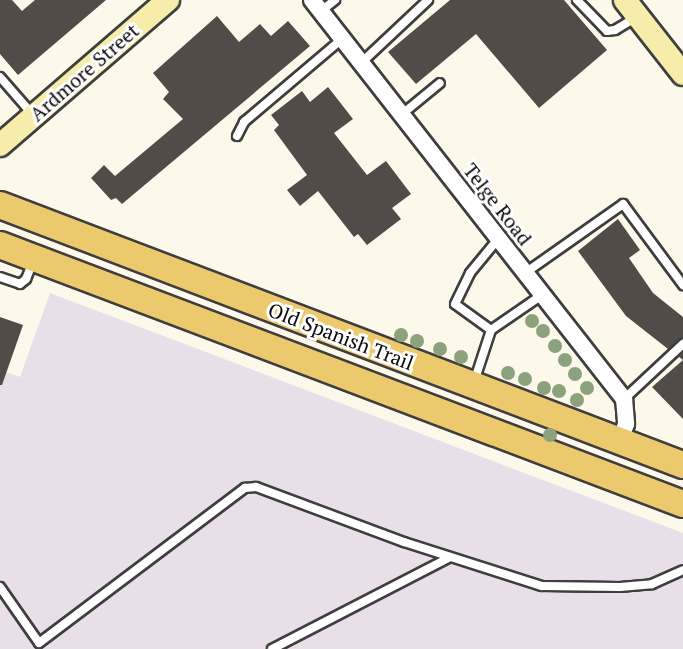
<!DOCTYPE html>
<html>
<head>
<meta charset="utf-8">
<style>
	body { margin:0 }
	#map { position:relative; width:683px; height:649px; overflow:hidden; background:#fdf9ea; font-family:"PT Serif",serif }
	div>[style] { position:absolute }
	.industrial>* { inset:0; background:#e8dfe9 }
	.building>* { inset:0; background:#524c48 }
	.roads { filter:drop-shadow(2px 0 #3e3e3e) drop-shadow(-2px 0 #3e3e3e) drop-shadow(0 2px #3e3e3e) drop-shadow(0 -2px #3e3e3e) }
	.lane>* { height:8px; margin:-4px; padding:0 4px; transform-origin:4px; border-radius:4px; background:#fff }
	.street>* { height:16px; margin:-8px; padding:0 8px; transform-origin:8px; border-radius:8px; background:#fff }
	.secondary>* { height:22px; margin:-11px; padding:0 11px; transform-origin:11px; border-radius:11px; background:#f7edab }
	.primary>* { height:26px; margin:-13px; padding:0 13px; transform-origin:13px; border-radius:13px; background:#ebc96c }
	.trees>* { width:14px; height:14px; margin:-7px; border-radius:50%; background:#8ca27c }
	span { translate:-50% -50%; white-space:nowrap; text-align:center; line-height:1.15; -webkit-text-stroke:6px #fff; paint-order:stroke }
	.street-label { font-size:20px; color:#0b0b0b }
</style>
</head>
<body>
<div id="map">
	<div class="industrial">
		<div style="clip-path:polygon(50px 293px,683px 533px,683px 649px,0 649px,0 370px,20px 377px)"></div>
	</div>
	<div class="building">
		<div style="clip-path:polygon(0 0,12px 0,22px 11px,35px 0,106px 0,18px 75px,0 54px)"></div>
		<div style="clip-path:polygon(450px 0,564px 0,607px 50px,539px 108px,476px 34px,416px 84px,388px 52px)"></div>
		<div style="clip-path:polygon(217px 16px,239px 42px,260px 24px,271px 36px,288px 21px,310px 46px,122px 204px,116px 198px,111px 200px,91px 178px,104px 165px,115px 176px,183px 119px,163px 99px,169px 92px,153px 73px)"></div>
		<div style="clip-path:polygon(328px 87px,353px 119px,334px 133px,367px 175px,386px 161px,411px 194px,392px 208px,401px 219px,367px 245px,358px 234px,354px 237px,318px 191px,300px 206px,287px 190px,307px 175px,274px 130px,279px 125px,271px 115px,302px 91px,310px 102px)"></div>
		<div style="clip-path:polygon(618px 219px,640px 250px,629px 258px,653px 293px,683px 317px,683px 338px,668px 349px,626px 316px,578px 251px)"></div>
		<div style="clip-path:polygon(0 317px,23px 325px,2px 385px,0 385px)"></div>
		<div style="clip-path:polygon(683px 353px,683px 419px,652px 387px,683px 360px,679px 357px)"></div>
	</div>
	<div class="roads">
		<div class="lane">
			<div style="left:577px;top:0;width:43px;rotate:45.9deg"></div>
			<div style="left:607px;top:31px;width:8px;rotate:-7deg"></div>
			<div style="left:615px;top:30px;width:26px;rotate:-31deg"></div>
			<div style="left:321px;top:11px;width:18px;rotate:-38deg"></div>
			<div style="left:361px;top:63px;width:92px;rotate:-43.2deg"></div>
			<div style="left:0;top:77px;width:50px;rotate:49deg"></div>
			<div style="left:401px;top:115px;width:50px;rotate:-39.4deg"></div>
			<div style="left:237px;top:136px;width:16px;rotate:-63deg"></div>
			<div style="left:244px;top:122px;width:128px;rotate:-40.3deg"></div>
			<div style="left:525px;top:273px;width:120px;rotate:-35.1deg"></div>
			<div style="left:623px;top:204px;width:101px;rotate:53.5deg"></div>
			<div style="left:0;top:277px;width:21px;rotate:19deg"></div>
			<div style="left:20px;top:284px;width:8px;rotate:-40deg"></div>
			<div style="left:26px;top:279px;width:22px;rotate:-68deg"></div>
			<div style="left:491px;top:330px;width:44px;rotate:-144.2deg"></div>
			<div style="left:455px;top:304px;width:34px;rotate:-64deg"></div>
			<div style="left:470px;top:273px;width:44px;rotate:-50.5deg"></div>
			<div style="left:474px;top:382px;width:55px;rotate:-71.9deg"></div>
			<div style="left:491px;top:330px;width:62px;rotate:-34.5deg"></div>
			<div style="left:624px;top:399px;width:81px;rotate:-43deg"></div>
			<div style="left:0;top:587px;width:68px;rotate:55.1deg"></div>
			<div style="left:39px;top:643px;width:258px;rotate:-37deg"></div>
			<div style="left:245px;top:488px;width:11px;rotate:-5deg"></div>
			<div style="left:256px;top:487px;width:158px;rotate:20.4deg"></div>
			<div style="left:404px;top:542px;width:145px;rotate:17.7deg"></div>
			<div style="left:542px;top:586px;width:78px;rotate:0.7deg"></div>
			<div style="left:620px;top:587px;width:32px;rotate:-5deg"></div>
			<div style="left:652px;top:584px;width:34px;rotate:-24deg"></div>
			<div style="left:272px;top:649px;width:200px;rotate:-27.3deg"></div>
		</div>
		<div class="street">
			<div style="left:312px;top:0;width:507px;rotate:51.98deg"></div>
			<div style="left:624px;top:399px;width:25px;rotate:85deg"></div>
			<div style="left:626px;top:424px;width:18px;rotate:109deg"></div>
		</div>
		<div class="secondary">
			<div style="left:625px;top:0;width:94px;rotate:51.9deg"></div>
			<div style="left:0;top:145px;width:222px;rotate:-40.8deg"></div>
		</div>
		<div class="primary">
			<div style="left:0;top:205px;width:731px;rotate:20.84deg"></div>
			<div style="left:0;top:245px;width:730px;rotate:20.77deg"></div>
		</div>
	</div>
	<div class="trees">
		<div style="left:532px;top:321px"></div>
		<div style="left:543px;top:331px"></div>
		<div style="left:401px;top:335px"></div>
		<div style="left:417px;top:341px"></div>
		<div style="left:555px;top:346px"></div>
		<div style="left:440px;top:349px"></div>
		<div style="left:461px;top:357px"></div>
		<div style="left:565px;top:360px"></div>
		<div style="left:508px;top:373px"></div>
		<div style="left:575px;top:374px"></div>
		<div style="left:525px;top:379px"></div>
		<div style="left:544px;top:388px"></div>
		<div style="left:587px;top:388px"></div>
		<div style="left:559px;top:391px"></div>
		<div style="left:577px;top:400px"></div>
		<div style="left:550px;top:435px"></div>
	</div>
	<div class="street-label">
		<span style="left:84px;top:72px;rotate:-41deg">Ardmore Street</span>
		<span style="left:498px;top:204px;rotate:52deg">Telge Road</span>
		<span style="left:341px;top:336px;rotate:21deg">Old Spanish Trail</span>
	</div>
</div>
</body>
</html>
